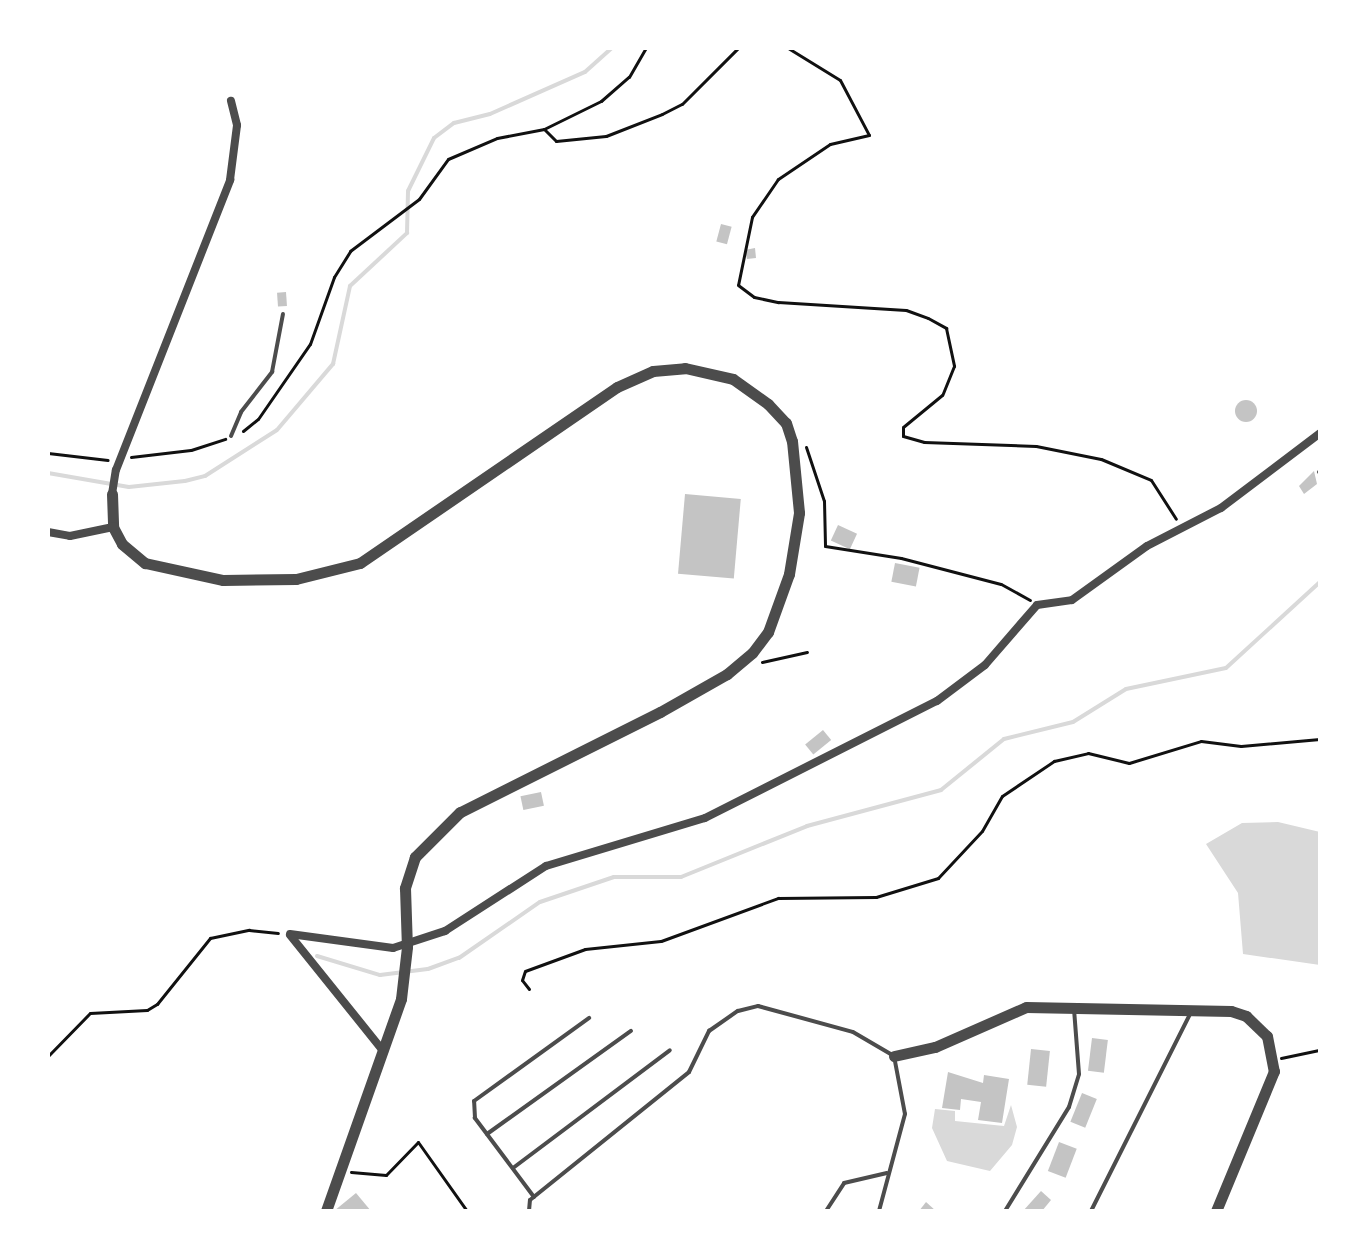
<!DOCTYPE html>
<html>
<head>
<meta charset="utf-8">
<style>
	body { margin:0 }
	#map { position:relative; width:1368px; height:1259px; overflow:hidden; background:#fff; font-family:"Public Sans",sans-serif }
	div>[style] { position:absolute }
	.water>* { inset:0; background:#d9d9d9 }
	.stream>* { height:4px; margin:-2px; padding:0 2px; transform-origin:2px; border-radius:2px; background:#d9d9d9 }
	.building>* { inset:0; background:#c4c4c4; transform-origin:0 0 }
	.round { border-radius:50% }
	.path>* { height:3px; margin:-1.5px; padding:0 1.5px; transform-origin:1.5px; border-radius:1.5px; background:#111 }
	.service>* { height:4px; margin:-2px; padding:0 2px; transform-origin:2px; border-radius:2px; background:#4c4c4c }
	.minor>* { height:8px; margin:-4px; padding:0 4px; transform-origin:4px; border-radius:4px; background:#4c4c4c }
	.tertiary>* { height:11px; margin:-5.5px; padding:0 5.5px; transform-origin:5.5px; border-radius:5.5px; background:#4c4c4c }
	span { translate:-50% -50%; white-space:nowrap; text-align:center; line-height:1.15; -webkit-text-stroke:6px #fff; paint-order:stroke }
	.frame { position:absolute; inset:0; border:50px solid #fff; pointer-events:none }
</style>
</head>
<body>
<div id="map">
	<div class="water">
		<div style="clip-path:polygon(1278px 822px,1320px 832px,1320px 965px,1243px 954px,1238px 893px,1206px 844px,1242px 823px)"></div>
		<div style="clip-path:polygon(1011px 1105px,1017px 1127px,1012px 1145px,990px 1171px,947px 1161px,932px 1128px,935px 1109px,955px 1111px,955px 1121px,1004px 1126px)"></div>
	</div>
	<div class="stream">
		<div style="left:48px;top:473px;width:82px;rotate:9.8deg"></div>
		<div style="left:129px;top:487px;width:56px;rotate:-6.1deg"></div>
		<div style="left:185px;top:481px;width:21px;rotate:-14deg"></div>
		<div style="left:205px;top:476px;width:85px;rotate:-32.6deg"></div>
		<div style="left:277px;top:430px;width:87px;rotate:-49.7deg"></div>
		<div style="left:333px;top:364px;width:80px;rotate:-77.7deg"></div>
		<div style="left:350px;top:286px;width:78px;rotate:-42.9deg"></div>
		<div style="left:407px;top:233px;width:42px;rotate:-88.6deg"></div>
		<div style="left:408px;top:191px;width:59px;rotate:-63.9deg"></div>
		<div style="left:434px;top:138px;width:25px;rotate:-37deg"></div>
		<div style="left:454px;top:123px;width:37px;rotate:-14deg"></div>
		<div style="left:490px;top:114px;width:104px;rotate:-23.9deg"></div>
		<div style="left:585px;top:72px;width:36px;rotate:-42deg"></div>
		<div style="left:317px;top:956px;width:66px;rotate:16.8deg"></div>
		<div style="left:380px;top:975px;width:48px;rotate:-7.1deg"></div>
		<div style="left:428px;top:969px;width:33px;rotate:-20deg"></div>
		<div style="left:459px;top:958px;width:98px;rotate:-34.7deg"></div>
		<div style="left:540px;top:902px;width:78px;rotate:-18.7deg"></div>
		<div style="left:614px;top:877px;width:67px"></div>
		<div style="left:681px;top:877px;width:136px;rotate:-22deg"></div>
		<div style="left:807px;top:826px;width:139px;rotate:-15deg"></div>
		<div style="left:941px;top:790px;width:81px;rotate:-39deg"></div>
		<div style="left:1004px;top:739px;width:71px;rotate:-13.8deg"></div>
		<div style="left:1073px;top:722px;width:62px;rotate:-31.9deg"></div>
		<div style="left:1126px;top:689px;width:102px;rotate:-11.9deg"></div>
		<div style="left:1226px;top:668px;width:127px;rotate:-42.5deg"></div>
	</div>
	<div class="building">
		<div style="left:721px;top:224px;width:11px;height:18px;rotate:15deg"></div>
		<div style="clip-path:polygon(755px 248px,756px 258px,747px 259px,745px 250px)"></div>
		<div style="left:286px;top:292px;width:14px;height:9px;rotate:86deg"></div>
		<div class="round" style="left:1235px;top:400px;width:22px;height:22px"></div>
		<div style="clip-path:polygon(1314px 471px,1317px 484px,1304px 494px,1299px 486px)"></div>
		<div style="left:685px;top:494px;width:56px;height:80px;rotate:5deg"></div>
		<div style="left:838px;top:525px;width:21px;height:17px;rotate:25deg"></div>
		<div style="left:895px;top:563px;width:25px;height:19px;rotate:11deg"></div>
		<div style="left:823px;top:730px;width:13px;height:23px;rotate:51deg"></div>
		<div style="left:541px;top:792px;width:14px;height:21px;rotate:78deg"></div>
		<div style="left:1092px;top:1038px;width:16px;height:33px;rotate:7deg"></div>
		<div style="left:1031px;top:1049px;width:19px;height:36px;rotate:6deg"></div>
		<div style="clip-path:polygon(948px 1072px,983px 1083px,984px 1075px,1009px 1079px,1002px 1123px,978px 1120px,981px 1102px,961px 1099px,960px 1110px,942px 1108px)"></div>
		<div style="left:1082px;top:1093px;width:16px;height:31px;rotate:22deg"></div>
		<div style="left:1059px;top:1142px;width:19px;height:31px;rotate:21deg"></div>
		<div style="clip-path:polygon(1041px 1191px,1051px 1200px,1042px 1211px,1023px 1211px)"></div>
		<div style="clip-path:polygon(356px 1193px,371px 1211px,334px 1211px)"></div>
		<div style="clip-path:polygon(926px 1202px,936px 1211px,919px 1211px)"></div>
	</div>
	<div class="path">
		<div style="left:788px;top:48px;width:61px;rotate:31.6deg"></div>
		<div style="left:840px;top:80px;width:62px;rotate:62.2deg"></div>
		<div style="left:869px;top:135px;width:40px;rotate:167deg"></div>
		<div style="left:830px;top:144px;width:63px;rotate:146.1deg"></div>
		<div style="left:778px;top:179px;width:46px;rotate:124.4deg"></div>
		<div style="left:752px;top:217px;width:69px;rotate:101.6deg"></div>
		<div style="left:738px;top:285px;width:20px;rotate:37deg"></div>
		<div style="left:754px;top:297px;width:25px;rotate:12deg"></div>
		<div style="left:778px;top:302px;width:128px;rotate:3.6deg"></div>
		<div style="left:906px;top:310px;width:23px;rotate:20deg"></div>
		<div style="left:928px;top:318px;width:21px;rotate:29deg"></div>
		<div style="left:946px;top:328px;width:39px;rotate:78deg"></div>
		<div style="left:954px;top:366px;width:31px;rotate:112deg"></div>
		<div style="left:942px;top:395px;width:50px;rotate:140.6deg"></div>
		<div style="left:903px;top:427px;width:9px;rotate:90deg"></div>
		<div style="left:903px;top:436px;width:22px;rotate:16deg"></div>
		<div style="left:924px;top:442px;width:112px;rotate:2deg"></div>
		<div style="left:1036px;top:446px;width:66px;rotate:11.3deg"></div>
		<div style="left:1101px;top:459px;width:54px;rotate:22.8deg"></div>
		<div style="left:1151px;top:480px;width:46px;rotate:57.3deg"></div>
		<div style="left:544px;top:129px;width:17px;rotate:45deg"></div>
		<div style="left:556px;top:141px;width:50px;rotate:-5.7deg"></div>
		<div style="left:606px;top:136px;width:60px;rotate:-21.4deg"></div>
		<div style="left:662px;top:114px;width:22px;rotate:-27deg"></div>
		<div style="left:682px;top:104px;width:79px;rotate:-45deg"></div>
		<div style="left:243px;top:431px;width:19px;rotate:-39deg"></div>
		<div style="left:258px;top:419px;width:91px;rotate:-55.3deg"></div>
		<div style="left:310px;top:344px;width:71px;rotate:-70.3deg"></div>
		<div style="left:334px;top:277px;width:31px;rotate:-58deg"></div>
		<div style="left:350px;top:251px;width:86px;rotate:-37deg"></div>
		<div style="left:419px;top:199px;width:49px;rotate:-54.1deg"></div>
		<div style="left:448px;top:159px;width:53px;rotate:-23.2deg"></div>
		<div style="left:497px;top:138px;width:48px;rotate:-10.8deg"></div>
		<div style="left:544px;top:129px;width:64px;rotate:-26.2deg"></div>
		<div style="left:601px;top:101px;width:37px;rotate:-41deg"></div>
		<div style="left:629px;top:77px;width:34px;rotate:-60deg"></div>
		<div style="left:806px;top:447px;width:57px;rotate:71.6deg"></div>
		<div style="left:824px;top:501px;width:45px;rotate:88.7deg"></div>
		<div style="left:825px;top:546px;width:77px;rotate:9deg"></div>
		<div style="left:901px;top:558px;width:103px;rotate:14.6deg"></div>
		<div style="left:1001px;top:584px;width:33px;rotate:29deg"></div>
		<div style="left:48px;top:453px;width:60px;rotate:6.7deg"></div>
		<div style="left:131px;top:457px;width:60px;rotate:-6.7deg"></div>
		<div style="left:191px;top:450px;width:36px;rotate:-18deg"></div>
		<div style="left:762px;top:662px;width:46px;rotate:-12.5deg"></div>
		<div style="left:529px;top:989px;width:11px;rotate:-128deg"></div>
		<div style="left:522px;top:980px;width:9px;rotate:-72deg"></div>
		<div style="left:525px;top:971px;width:64px;rotate:-20.1deg"></div>
		<div style="left:585px;top:949px;width:76px;rotate:-6deg"></div>
		<div style="left:661px;top:941px;width:125px;rotate:-20.2deg"></div>
		<div style="left:778px;top:898px;width:98px;rotate:-0.6deg"></div>
		<div style="left:876px;top:897px;width:65px;rotate:-17deg"></div>
		<div style="left:938px;top:878px;width:64px;rotate:-46.9deg"></div>
		<div style="left:982px;top:831px;width:40px;rotate:-60.3deg"></div>
		<div style="left:1002px;top:796px;width:63px;rotate:-33.9deg"></div>
		<div style="left:1054px;top:761px;width:35px;rotate:-13deg"></div>
		<div style="left:1088px;top:753px;width:42px;rotate:13.7deg"></div>
		<div style="left:1129px;top:763px;width:75px;rotate:-17deg"></div>
		<div style="left:1201px;top:741px;width:40px;rotate:7.1deg"></div>
		<div style="left:1241px;top:746px;width:79px;rotate:-5.1deg"></div>
		<div style="left:48px;top:1056px;width:60px;rotate:-45.7deg"></div>
		<div style="left:90px;top:1013px;width:57px;rotate:-3deg"></div>
		<div style="left:147px;top:1010px;width:12px;rotate:-31deg"></div>
		<div style="left:157px;top:1004px;width:85px;rotate:-51.2deg"></div>
		<div style="left:210px;top:938px;width:40px;rotate:-12deg"></div>
		<div style="left:249px;top:930px;width:29px;rotate:6deg"></div>
		<div style="left:1281px;top:1058px;width:40px;rotate:-12deg"></div>
		<div style="left:351px;top:1172px;width:35px;rotate:5deg"></div>
		<div style="left:386px;top:1175px;width:46px;rotate:-45.9deg"></div>
		<div style="left:418px;top:1142px;width:85px;rotate:54.6deg"></div>
	</div>
	<div class="service">
		<div style="left:231px;top:436px;width:26px;rotate:-67deg"></div>
		<div style="left:241px;top:412px;width:51px;rotate:-52.2deg"></div>
		<div style="left:272px;top:372px;width:59px;rotate:-79.3deg"></div>
		<div style="left:1319px;top:472px;width:1px;rotate:-45deg"></div>
		<div style="left:487px;top:1134px;width:177px;rotate:-35.6deg"></div>
		<div style="left:513px;top:1168px;width:196px;rotate:-36.9deg"></div>
		<div style="left:534px;top:1197px;width:99px;rotate:-126.8deg"></div>
		<div style="left:475px;top:1118px;width:17px;rotate:-93deg"></div>
		<div style="left:474px;top:1101px;width:142px;rotate:-35.8deg"></div>
		<div style="left:529px;top:1211px;width:11px;rotate:-85deg"></div>
		<div style="left:530px;top:1200px;width:204px;rotate:-38.8deg"></div>
		<div style="left:689px;top:1072px;width:46px;rotate:-64deg"></div>
		<div style="left:709px;top:1031px;width:35px;rotate:-35deg"></div>
		<div style="left:738px;top:1011px;width:21px;rotate:-14deg"></div>
		<div style="left:758px;top:1006px;width:98px;rotate:15.3deg"></div>
		<div style="left:853px;top:1032px;width:48px;rotate:30.3deg"></div>
		<div style="left:894px;top:1056px;width:59px;rotate:79.3deg"></div>
		<div style="left:905px;top:1114px;width:100px;rotate:105deg"></div>
		<div style="left:826px;top:1211px;width:33px;rotate:-57deg"></div>
		<div style="left:844px;top:1183px;width:44px;rotate:-13.1deg"></div>
		<div style="left:1005px;top:1211px;width:122px;rotate:-58.4deg"></div>
		<div style="left:1069px;top:1107px;width:34px;rotate:-73deg"></div>
		<div style="left:1079px;top:1074px;width:65px;rotate:-94.4deg"></div>
		<div style="left:1091px;top:1211px;width:223px;rotate:-63.3deg"></div>
	</div>
	<div class="minor">
		<div style="left:112px;top:494px;width:24px;rotate:-81deg"></div>
		<div style="left:116px;top:470px;width:312px;rotate:-68.5deg"></div>
		<div style="left:230px;top:180px;width:55px;rotate:-82.7deg"></div>
		<div style="left:237px;top:125px;width:25px;rotate:-104deg"></div>
		<div style="left:48px;top:532px;width:22px;rotate:10deg"></div>
		<div style="left:70px;top:536px;width:44px;rotate:-11.8deg"></div>
		<div style="left:290px;top:934px;width:104px;rotate:7.7deg"></div>
		<div style="left:393px;top:948px;width:55px;rotate:-18.1deg"></div>
		<div style="left:445px;top:931px;width:120px;rotate:-32.8deg"></div>
		<div style="left:546px;top:866px;width:166px;rotate:-16.8deg"></div>
		<div style="left:705px;top:818px;width:260px;rotate:-26.8deg"></div>
		<div style="left:937px;top:701px;width:60px;rotate:-36.9deg"></div>
		<div style="left:985px;top:665px;width:79px;rotate:-49.1deg"></div>
		<div style="left:1037px;top:605px;width:35px;rotate:-8deg"></div>
		<div style="left:1072px;top:600px;width:92px;rotate:-35.8deg"></div>
		<div style="left:1147px;top:546px;width:83px;rotate:-27.2deg"></div>
		<div style="left:1221px;top:508px;width:124px;rotate:-37.1deg"></div>
		<div style="left:290px;top:935px;width:150px;rotate:51.2deg"></div>
	</div>
	<div class="tertiary">
		<div style="left:112px;top:494px;width:33px;rotate:88deg"></div>
		<div style="left:113px;top:527px;width:19px;rotate:62deg"></div>
		<div style="left:122px;top:544px;width:30px;rotate:40deg"></div>
		<div style="left:145px;top:563px;width:80px;rotate:12.3deg"></div>
		<div style="left:223px;top:580px;width:73px;rotate:-0.8deg"></div>
		<div style="left:296px;top:579px;width:66px;rotate:-14deg"></div>
		<div style="left:360px;top:563px;width:311px;rotate:-34.4deg"></div>
		<div style="left:617px;top:387px;width:39px;rotate:-24deg"></div>
		<div style="left:653px;top:371px;width:32px;rotate:-5deg"></div>
		<div style="left:685px;top:368px;width:49px;rotate:12.9deg"></div>
		<div style="left:733px;top:379px;width:43px;rotate:35.5deg"></div>
		<div style="left:768px;top:404px;width:26px;rotate:47deg"></div>
		<div style="left:786px;top:423px;width:19px;rotate:72deg"></div>
		<div style="left:792px;top:441px;width:72px;rotate:84.4deg"></div>
		<div style="left:799px;top:513px;width:62px;rotate:99.3deg"></div>
		<div style="left:789px;top:574px;width:62px;rotate:109.9deg"></div>
		<div style="left:768px;top:632px;width:26px;rotate:127deg"></div>
		<div style="left:752px;top:653px;width:33px;rotate:140deg"></div>
		<div style="left:727px;top:674px;width:77px;rotate:150.4deg"></div>
		<div style="left:660px;top:712px;width:224px;rotate:153.4deg"></div>
		<div style="left:460px;top:812px;width:64px;rotate:135deg"></div>
		<div style="left:415px;top:857px;width:33px;rotate:108deg"></div>
		<div style="left:405px;top:888px;width:59px;rotate:88.1deg"></div>
		<div style="left:407px;top:947px;width:52px;rotate:96.6deg"></div>
		<div style="left:401px;top:999px;width:225px;rotate:109.5deg"></div>
		<div style="left:894px;top:1056px;width:42px;rotate:-12.4deg"></div>
		<div style="left:935px;top:1047px;width:99px;rotate:-23.7deg"></div>
		<div style="left:1026px;top:1007px;width:205px;rotate:1.1deg"></div>
		<div style="left:1231px;top:1011px;width:16px;rotate:18deg"></div>
		<div style="left:1246px;top:1016px;width:29px;rotate:44deg"></div>
		<div style="left:1267px;top:1036px;width:36px;rotate:79deg"></div>
		<div style="left:1274px;top:1071px;width:152px;rotate:112.5deg"></div>
	</div>
	<div class="frame"></div>
</div>
</body>
</html>
